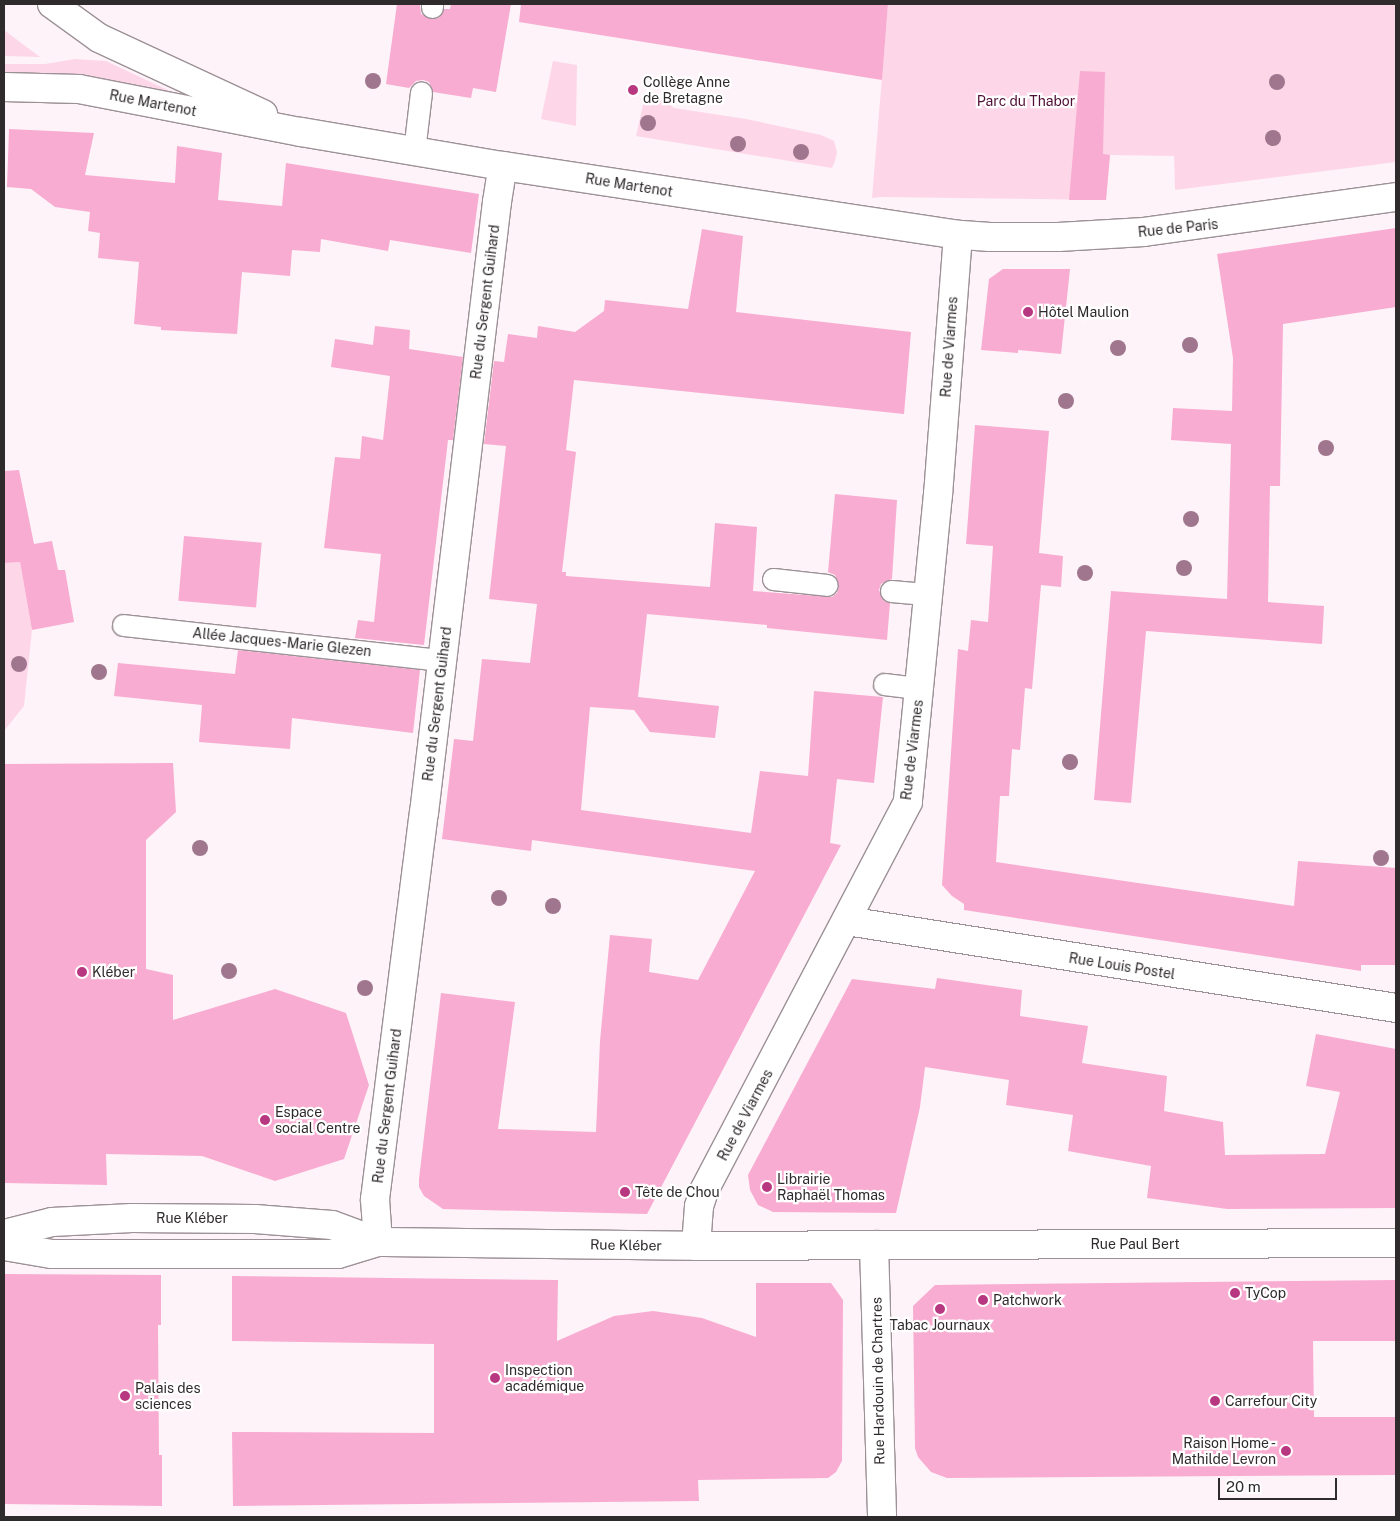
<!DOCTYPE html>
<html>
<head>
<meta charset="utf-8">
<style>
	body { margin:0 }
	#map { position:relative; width:1400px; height:1521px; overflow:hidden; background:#fef3f8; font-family:"Public Sans",sans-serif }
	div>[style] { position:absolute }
	.green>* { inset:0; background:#fdd7e8 }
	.building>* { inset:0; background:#f9acd1; transform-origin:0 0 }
	.roads { filter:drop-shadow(1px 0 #9c9196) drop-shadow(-1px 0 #9c9196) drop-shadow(0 1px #9c9196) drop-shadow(0 -1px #9c9196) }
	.lane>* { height:21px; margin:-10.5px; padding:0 10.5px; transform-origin:10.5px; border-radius:10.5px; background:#fff }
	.street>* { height:28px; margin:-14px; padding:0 14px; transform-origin:14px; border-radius:14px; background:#fff }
	.secondary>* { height:28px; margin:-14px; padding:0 14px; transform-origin:14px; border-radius:14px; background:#fff }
	.trees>* { width:16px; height:16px; margin:-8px; border-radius:50%; background:#9f768d }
	.dots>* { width:14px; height:14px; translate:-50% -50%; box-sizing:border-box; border:2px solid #fff; border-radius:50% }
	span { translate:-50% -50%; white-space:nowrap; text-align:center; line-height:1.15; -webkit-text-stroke:4.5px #fff; paint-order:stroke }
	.poi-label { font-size:14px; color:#2f2a2c }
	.left { translate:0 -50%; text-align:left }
	.right { translate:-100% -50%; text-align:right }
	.park-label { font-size:14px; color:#510f36 }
	.street-label { font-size:14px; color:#2f2a2c }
	.frame { position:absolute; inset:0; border:5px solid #2f2a2c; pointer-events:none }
	.scale { position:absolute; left:1218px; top:1478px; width:119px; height:22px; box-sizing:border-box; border:2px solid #2f2a2c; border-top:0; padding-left:6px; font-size:15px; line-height:18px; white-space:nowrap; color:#2f2a2c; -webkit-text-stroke:4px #fff; paint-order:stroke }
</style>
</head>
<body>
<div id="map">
	<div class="green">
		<div style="clip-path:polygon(888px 4px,1396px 4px,1396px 162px,1175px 190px,1174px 156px,1110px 155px,1106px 200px,881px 197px,872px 198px)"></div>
		<div style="clip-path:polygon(4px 30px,40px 57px,4px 56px)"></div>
		<div style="clip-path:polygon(75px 59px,106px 61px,174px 93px,176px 96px,4px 76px,4px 64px,45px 64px)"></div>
		<div style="clip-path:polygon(553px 61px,577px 65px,576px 126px,541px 119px)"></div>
		<div style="clip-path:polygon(645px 96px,660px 98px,674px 108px,746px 119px,821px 135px,834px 141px,837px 152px,835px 161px,832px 168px,636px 136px)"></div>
		<div style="clip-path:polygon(20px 562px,32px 630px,24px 706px,4px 731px,4px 563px)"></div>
	</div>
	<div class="building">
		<div style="clip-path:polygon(397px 4px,420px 5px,421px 14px,432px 19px,439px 18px,444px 9px,450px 9px,451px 4px,511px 4px,496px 92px,473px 88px,471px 98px,433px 92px,429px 82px,423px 80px,416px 81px,409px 88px,386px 84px)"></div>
		<div style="clip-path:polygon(521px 4px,888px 4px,882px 80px,519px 22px)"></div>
		<div style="clip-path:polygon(1080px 71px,1105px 72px,1103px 154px,1110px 155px,1106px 200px,1069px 200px)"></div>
		<div style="clip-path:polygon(9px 129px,94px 133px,85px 175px,175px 183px,177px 146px,222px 153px,218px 200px,282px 206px,286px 163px,479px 194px,471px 253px,390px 240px,388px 251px,321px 239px,320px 252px,292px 250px,290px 276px,242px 272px,237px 334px,161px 330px,161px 327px,134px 324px,139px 262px,98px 258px,100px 233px,88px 231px,90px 212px,55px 207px,31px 189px,7px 187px)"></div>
		<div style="clip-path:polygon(1396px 228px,1396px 307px,1283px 324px,1280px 486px,1270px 486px,1268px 602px,1324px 606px,1322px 644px,1146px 631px,1131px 803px,1094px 800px,1111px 591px,1227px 599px,1231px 444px,1171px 440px,1173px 408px,1232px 411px,1233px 358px,1217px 254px)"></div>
		<div style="clip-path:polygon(702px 229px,743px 236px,736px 312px,911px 332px,904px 414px,574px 380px,566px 450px,576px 452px,562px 572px,566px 572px,566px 576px,710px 587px,715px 523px,757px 527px,753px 591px,832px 597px,837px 593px,839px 586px,835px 575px,828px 572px,835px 494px,897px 500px,892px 579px,881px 584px,879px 590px,884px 601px,890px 603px,887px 640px,767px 628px,767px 625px,647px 614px,638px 697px,719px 706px,715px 738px,650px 732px,634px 710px,590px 707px,581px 810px,751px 833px,760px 771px,808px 776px,814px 691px,883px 697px,874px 783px,837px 779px,830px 843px,841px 845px,647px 1214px,443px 1209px,424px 1196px,419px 1187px,419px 1179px,441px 993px,515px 1002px,498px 1129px,596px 1132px,600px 1041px,610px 935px,652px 939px,649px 972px,698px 980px,755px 871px,532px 840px,531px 851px,442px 839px,454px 739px,473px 741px,482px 659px,530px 663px,537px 604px,489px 599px,506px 446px,484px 444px,494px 361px,504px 362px,508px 334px,537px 338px,538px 326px,575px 332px,604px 311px,605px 300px,688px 309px)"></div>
		<div style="clip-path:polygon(1003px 269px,1070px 269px,1061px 354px,1018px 350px,1018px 353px,981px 350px,989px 279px)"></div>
		<div style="clip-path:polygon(375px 326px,410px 330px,409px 349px,463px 357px,453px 440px,448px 440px,424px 645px,355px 638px,358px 620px,374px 622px,381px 554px,324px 548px,335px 457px,360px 459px,362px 436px,383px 440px,390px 376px,331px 367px,335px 339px,373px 345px)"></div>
		<div style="clip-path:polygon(975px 425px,1049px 431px,1039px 553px,1063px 556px,1061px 587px,1041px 585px,1032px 689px,1025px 688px,1020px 750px,1012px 749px,1009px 796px,1000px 796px,996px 862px,1294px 906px,1298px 861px,1396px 868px,1396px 965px,1361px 965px,1361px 971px,964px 910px,964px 904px,952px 896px,942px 885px,958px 649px,968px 651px,971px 620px,988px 622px,993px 546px,966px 544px)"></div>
		<div style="clip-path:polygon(19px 470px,34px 544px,52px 541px,58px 570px,65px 570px,74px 622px,32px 630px,20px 562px,4px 563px,4px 471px)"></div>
		<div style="left:184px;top:536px;width:78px;height:65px;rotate:5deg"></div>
		<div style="clip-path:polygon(238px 650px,420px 670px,413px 733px,292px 718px,290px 749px,199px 742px,202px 705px,114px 696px,118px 663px,235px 674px)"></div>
		<div style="clip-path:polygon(173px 763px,176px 812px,146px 840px,146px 969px,173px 975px,173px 1020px,275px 989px,346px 1013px,369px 1085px,344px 1159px,275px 1181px,202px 1156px,106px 1154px,107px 1185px,4px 1183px,4px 764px)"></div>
		<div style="clip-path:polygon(937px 978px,1022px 990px,1020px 1016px,1088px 1026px,1082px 1063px,1167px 1076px,1164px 1111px,1223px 1122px,1225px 1155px,1325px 1154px,1340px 1092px,1306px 1086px,1316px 1034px,1396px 1049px,1396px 1208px,1227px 1209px,1147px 1198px,1151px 1166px,1068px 1151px,1073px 1115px,1006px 1105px,1009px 1080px,925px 1067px,920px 1107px,896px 1213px,773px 1212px,758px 1205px,750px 1190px,748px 1175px,852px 979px,935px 989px)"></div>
		<div style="clip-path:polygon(4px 1274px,161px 1275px,161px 1325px,158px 1325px,159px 1455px,162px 1455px,162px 1506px,4px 1504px)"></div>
		<div style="clip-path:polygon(232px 1276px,558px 1280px,557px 1341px,614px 1316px,653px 1311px,702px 1318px,756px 1337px,756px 1283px,831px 1283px,843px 1300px,842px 1461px,836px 1472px,828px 1478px,698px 1480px,699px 1501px,233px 1506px,232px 1432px,434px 1433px,434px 1344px,232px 1341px)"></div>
		<div style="clip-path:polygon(1396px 1280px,1396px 1341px,1313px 1341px,1314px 1417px,1396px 1417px,1396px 1475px,947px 1478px,931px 1472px,918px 1457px,915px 1448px,913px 1306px,935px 1285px)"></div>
	</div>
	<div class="roads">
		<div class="lane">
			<div style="left:432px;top:7px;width:3px;rotate:-90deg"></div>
			<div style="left:414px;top:151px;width:59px;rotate:-83.2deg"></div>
			<div style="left:773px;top:579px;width:54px;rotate:6.3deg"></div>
			<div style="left:891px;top:591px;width:37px;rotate:5deg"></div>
			<div style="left:123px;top:625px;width:321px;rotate:6.3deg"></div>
			<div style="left:884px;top:684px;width:35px;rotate:7deg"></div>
		</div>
		<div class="street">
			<div style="left:52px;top:4px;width:58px;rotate:35.9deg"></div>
			<div style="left:99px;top:38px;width:181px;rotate:24.9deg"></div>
			<div style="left:4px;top:87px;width:75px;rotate:1.5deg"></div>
			<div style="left:79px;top:89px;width:226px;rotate:11deg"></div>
			<div style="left:301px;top:132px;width:205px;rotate:9.6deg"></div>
			<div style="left:503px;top:166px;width:460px;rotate:8.6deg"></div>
			<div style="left:847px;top:921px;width:556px;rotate:9deg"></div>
			<div style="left:4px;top:1234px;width:49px;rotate:-14deg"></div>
			<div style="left:52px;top:1222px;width:80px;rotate:-2.9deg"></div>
			<div style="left:132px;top:1218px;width:123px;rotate:0.5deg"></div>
			<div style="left:255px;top:1219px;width:77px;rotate:4.5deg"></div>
			<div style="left:332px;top:1225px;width:49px;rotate:20.3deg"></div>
			<div style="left:378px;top:1242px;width:43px;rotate:-94deg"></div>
			<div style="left:375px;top:1199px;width:389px;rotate:-82.8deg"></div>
			<div style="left:424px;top:813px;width:615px;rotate:-83.19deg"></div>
			<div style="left:497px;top:202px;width:36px;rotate:-81deg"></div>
			<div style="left:4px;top:1246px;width:49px;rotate:9.5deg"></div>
			<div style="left:52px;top:1254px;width:286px"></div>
			<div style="left:338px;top:1254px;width:42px;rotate:-16.7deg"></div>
			<div style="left:378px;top:1242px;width:318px;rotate:0.7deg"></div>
		</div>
		<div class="secondary">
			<div style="left:1396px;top:197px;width:254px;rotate:172.1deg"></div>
			<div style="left:1144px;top:232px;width:86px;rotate:176.7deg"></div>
			<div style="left:1058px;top:237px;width:68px;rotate:180deg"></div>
			<div style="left:990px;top:237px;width:32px;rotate:-176deg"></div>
			<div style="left:958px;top:235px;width:260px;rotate:94.4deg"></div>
			<div style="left:938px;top:494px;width:309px;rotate:95.6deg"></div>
			<div style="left:908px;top:802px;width:439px;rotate:117.7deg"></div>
			<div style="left:704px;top:1191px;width:16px;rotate:108deg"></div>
			<div style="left:699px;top:1206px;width:40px;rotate:94.3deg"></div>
			<div style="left:696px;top:1246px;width:700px;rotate:-0.25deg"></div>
			<div style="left:874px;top:1245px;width:272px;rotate:88.3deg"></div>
		</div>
	</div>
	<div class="trees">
		<div style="left:373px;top:81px"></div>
		<div style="left:1277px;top:82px"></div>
		<div style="left:648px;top:123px"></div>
		<div style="left:1273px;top:138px"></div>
		<div style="left:738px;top:144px"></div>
		<div style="left:801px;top:152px"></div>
		<div style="left:1190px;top:345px"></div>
		<div style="left:1118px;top:348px"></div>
		<div style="left:1066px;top:401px"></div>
		<div style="left:1326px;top:448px"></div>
		<div style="left:1191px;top:519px"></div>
		<div style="left:1184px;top:568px"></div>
		<div style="left:1085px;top:573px"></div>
		<div style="left:19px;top:664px"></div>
		<div style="left:99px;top:672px"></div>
		<div style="left:1070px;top:762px"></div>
		<div style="left:200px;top:848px"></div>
		<div style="left:1381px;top:858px"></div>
		<div style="left:499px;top:898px"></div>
		<div style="left:553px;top:906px"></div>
		<div style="left:229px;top:971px"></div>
		<div style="left:365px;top:988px"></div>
	</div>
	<div class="dots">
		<div style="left:633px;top:90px;background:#b83781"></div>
		<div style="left:1028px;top:312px;background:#b83781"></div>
		<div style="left:82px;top:972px;background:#b83781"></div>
		<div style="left:265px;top:1120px;background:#b83781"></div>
		<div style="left:767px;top:1187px;background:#b83781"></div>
		<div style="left:625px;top:1192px;background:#b83781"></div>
		<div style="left:1235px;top:1293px;background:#b83781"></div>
		<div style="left:983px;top:1300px;background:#b83781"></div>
		<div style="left:940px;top:1309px;background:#b83781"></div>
		<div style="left:495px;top:1378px;background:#b83781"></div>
		<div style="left:125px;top:1396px;background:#b83781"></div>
		<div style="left:1215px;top:1401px;background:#b83781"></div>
		<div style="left:1286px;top:1451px;background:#b83781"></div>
	</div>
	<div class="poi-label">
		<span class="left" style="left:643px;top:90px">Collège Anne<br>de Bretagne</span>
		<span class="left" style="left:1038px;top:312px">Hôtel Maulion</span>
		<span class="left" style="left:92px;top:972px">Kléber</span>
		<span class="left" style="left:275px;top:1120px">Espace<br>social Centre</span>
		<span class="left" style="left:777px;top:1187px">Librairie<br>Raphaël Thomas</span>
		<span class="left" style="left:635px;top:1192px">Tête de Chou</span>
		<span class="left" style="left:1245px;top:1293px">TyCop</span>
		<span class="left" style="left:993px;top:1300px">Patchwork</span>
		<span style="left:940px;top:1325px">Tabac Journaux</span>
		<span class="left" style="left:505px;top:1378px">Inspection<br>académique</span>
		<span class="left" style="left:135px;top:1396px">Palais des<br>sciences</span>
		<span class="left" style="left:1225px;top:1401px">Carrefour City</span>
		<span class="right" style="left:1276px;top:1451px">Raison Home -<br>Mathilde Levron</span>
	</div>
	<div class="park-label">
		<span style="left:1026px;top:101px">Parc du Thabor</span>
	</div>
	<div class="street-label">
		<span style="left:153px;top:103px;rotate:11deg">Rue Martenot</span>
		<span style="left:629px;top:185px;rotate:9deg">Rue Martenot</span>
		<span style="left:1178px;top:228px;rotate:-6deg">Rue de Paris</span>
		<span style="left:485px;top:302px;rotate:-83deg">Rue du Sergent Guihard</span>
		<span style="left:949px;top:347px;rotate:-86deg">Rue de Viarmes</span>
		<span style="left:282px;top:642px;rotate:6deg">Allée Jacques-Marie Glezen</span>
		<span style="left:437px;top:704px;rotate:-83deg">Rue du Sergent Guihard</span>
		<span style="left:912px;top:750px;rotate:-83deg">Rue de Viarmes</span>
		<span style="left:1122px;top:966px;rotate:9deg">Rue Louis Postel</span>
		<span style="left:387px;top:1106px;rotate:-83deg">Rue du Sergent Guihard</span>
		<span style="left:745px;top:1115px;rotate:-62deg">Rue de Viarmes</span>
		<span style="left:192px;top:1218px">Rue Kléber</span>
		<span style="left:1135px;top:1244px">Rue Paul Bert</span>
		<span style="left:626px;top:1245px;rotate:1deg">Rue Kléber</span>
		<span style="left:878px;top:1381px;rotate:-91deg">Rue Hardouin de Chartres</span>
	</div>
	<div class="frame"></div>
	<div class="scale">20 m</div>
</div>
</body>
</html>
